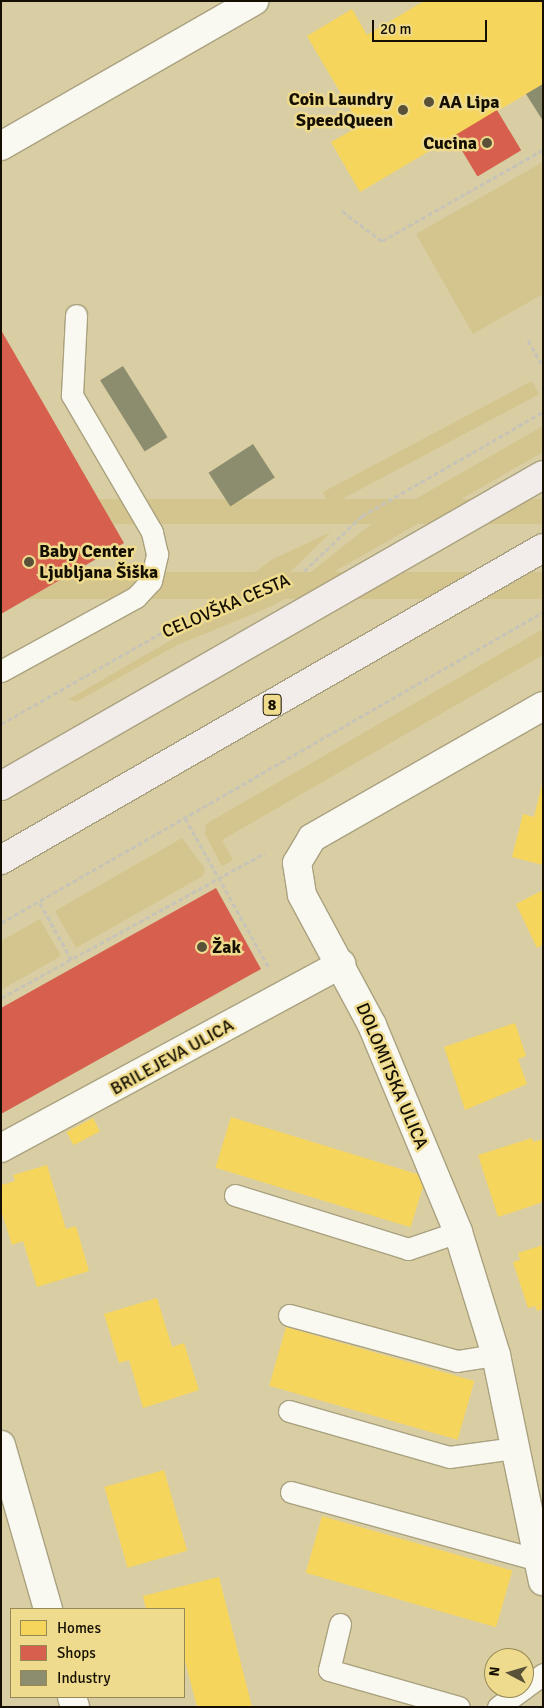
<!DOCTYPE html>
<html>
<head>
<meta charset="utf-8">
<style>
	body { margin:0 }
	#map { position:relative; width:544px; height:1708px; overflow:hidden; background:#d9cea3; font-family:Signika,sans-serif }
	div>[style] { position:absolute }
	.green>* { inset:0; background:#d4c58e; transform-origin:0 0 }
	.homes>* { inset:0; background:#f6d55c; transform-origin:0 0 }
	.shops>* { inset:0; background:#d6604d; transform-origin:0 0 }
	.industry>* { inset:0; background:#8c8c6e; transform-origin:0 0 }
	.path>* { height:3px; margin-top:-1.5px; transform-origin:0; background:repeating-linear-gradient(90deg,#c7c4b7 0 5px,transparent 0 7.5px) }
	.roads { filter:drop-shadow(1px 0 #a9a17f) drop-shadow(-1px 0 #a9a17f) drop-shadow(0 1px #a9a17f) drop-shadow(0 -1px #a9a17f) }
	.lane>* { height:21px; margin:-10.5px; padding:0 10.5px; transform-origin:10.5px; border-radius:10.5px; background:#f9f8f1 }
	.street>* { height:28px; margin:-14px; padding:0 14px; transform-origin:14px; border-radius:14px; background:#f9f8f1 }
	.primary>* { height:28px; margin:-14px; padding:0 14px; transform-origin:14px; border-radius:14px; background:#f2edea }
	.dots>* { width:14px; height:14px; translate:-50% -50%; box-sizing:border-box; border:2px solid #efdb8d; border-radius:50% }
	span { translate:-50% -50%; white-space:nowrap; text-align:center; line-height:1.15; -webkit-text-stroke:5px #efdb8d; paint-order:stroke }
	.shield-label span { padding:1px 4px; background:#efdb8d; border:1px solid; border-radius:4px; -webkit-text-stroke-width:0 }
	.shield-label { font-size:16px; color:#140f00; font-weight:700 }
	.poi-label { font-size:18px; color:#140f00; font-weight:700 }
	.right { translate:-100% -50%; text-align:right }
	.left { translate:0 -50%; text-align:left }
	.street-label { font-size:18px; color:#140f00 }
	.frame { position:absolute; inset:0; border:2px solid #140f00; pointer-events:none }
	.legend { position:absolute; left:10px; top:1608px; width:175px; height:90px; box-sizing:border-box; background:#efdb8d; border:1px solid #978955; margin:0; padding:6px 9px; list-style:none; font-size:15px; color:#140f00 }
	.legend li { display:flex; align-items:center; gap:10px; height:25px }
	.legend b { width:25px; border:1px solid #978955 }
	.north { position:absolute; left:484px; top:1648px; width:50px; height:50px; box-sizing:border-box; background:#efdb8d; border:1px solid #978955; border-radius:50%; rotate:276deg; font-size:14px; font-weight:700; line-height:20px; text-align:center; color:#140f00 }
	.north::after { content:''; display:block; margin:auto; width:18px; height:22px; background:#595239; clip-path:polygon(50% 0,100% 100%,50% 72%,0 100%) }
	.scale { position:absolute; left:372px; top:20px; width:115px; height:22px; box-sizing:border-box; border:2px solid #140f00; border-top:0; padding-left:6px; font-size:15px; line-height:18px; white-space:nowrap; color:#140f00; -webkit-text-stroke:4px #efdb8d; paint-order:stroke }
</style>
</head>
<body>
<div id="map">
	<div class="green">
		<div style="clip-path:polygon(543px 162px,543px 294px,473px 334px,416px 234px)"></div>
		<div style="left:532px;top:381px;width:15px;height:237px;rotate:62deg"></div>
		<div style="clip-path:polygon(543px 426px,543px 452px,332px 573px,270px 607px,177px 645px,76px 702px,69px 699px,187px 631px,297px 583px,370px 525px)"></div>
		<div style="left:543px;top:499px;width:25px;height:625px;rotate:90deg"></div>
		<div style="clip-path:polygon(331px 532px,283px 579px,213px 605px,271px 560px)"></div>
		<div style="left:543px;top:572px;width:27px;height:624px;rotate:90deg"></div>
		<div style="clip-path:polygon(543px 629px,543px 655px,222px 840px,233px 860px,222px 866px,205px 834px,206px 824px)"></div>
		<div style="clip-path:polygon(182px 838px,205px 869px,203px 876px,76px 948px,55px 911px)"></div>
		<div style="clip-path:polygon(40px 919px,61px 956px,1px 990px,1px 941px)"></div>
	</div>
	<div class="homes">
		<div style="clip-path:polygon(424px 1px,543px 1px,543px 84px,360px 192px,331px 142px,360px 126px,307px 36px,352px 9px,367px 35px)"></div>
		<div style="clip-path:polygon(542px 784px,543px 784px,543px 865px,512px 857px,523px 814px,534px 817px)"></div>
		<div style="clip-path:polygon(543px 890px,543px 945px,537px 948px,516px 904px)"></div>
		<div style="clip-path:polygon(515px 1023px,526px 1056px,518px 1059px,527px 1084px,465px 1110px,444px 1047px)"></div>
		<div style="left:231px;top:1117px;width:204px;height:53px;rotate:17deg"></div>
		<div style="left:93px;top:1118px;width:15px;height:30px;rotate:62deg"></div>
		<div style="clip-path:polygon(532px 1138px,533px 1142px,543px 1139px,543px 1202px,498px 1217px,478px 1155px)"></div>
		<div style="clip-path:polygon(47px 1165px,66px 1229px,76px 1226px,89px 1271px,37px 1287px,23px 1241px,12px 1245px,1px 1210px,1px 1185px,15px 1181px,13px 1175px)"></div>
		<div style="clip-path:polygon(543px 1245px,543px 1309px,537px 1311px,535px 1306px,528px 1308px,513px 1262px,520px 1260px,518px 1253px)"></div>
		<div style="clip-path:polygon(157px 1298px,172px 1347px,184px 1343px,199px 1390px,143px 1408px,129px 1360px,119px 1363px,104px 1314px)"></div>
		<div style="left:286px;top:1327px;width:196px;height:61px;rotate:16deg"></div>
		<div style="left:164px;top:1470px;width:84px;height:62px;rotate:74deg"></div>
		<div style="left:322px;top:1516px;width:198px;height:59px;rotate:16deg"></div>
		<div style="clip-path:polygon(219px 1577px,237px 1648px,252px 1707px,197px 1707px,184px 1657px,184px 1609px,146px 1609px,143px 1596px)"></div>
	</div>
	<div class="shops">
		<div style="left:497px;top:110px;width:47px;height:51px;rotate:59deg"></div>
		<div style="clip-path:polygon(1px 330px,124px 543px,1px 614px)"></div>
		<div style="clip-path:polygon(216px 888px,261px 969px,1px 1114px,1px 1008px)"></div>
	</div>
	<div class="industry">
		<div style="clip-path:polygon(543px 84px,543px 121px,526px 94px)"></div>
		<div style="left:123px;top:366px;width:84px;height:27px;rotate:58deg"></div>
		<div style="left:253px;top:444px;width:40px;height:53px;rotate:57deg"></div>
	</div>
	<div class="path">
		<div style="left:342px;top:211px;width:50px;rotate:36.9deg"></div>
		<div style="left:382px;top:241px;width:185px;rotate:-29.5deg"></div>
		<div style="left:528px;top:340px;width:31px;rotate:61deg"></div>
		<div style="left:304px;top:571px;width:80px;rotate:-43.5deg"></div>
		<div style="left:362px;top:516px;width:209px;rotate:-29.9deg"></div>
		<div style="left:1px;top:724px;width:208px;rotate:-29.6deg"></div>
		<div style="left:182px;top:621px;width:86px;rotate:-18.2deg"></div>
		<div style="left:185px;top:818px;width:170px;rotate:60.7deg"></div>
		<div style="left:40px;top:903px;width:64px;rotate:61deg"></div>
		<div style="left:1px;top:923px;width:625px;rotate:-29.85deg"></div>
		<div style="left:1px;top:998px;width:301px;rotate:-28.8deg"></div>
	</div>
	<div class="roads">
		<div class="lane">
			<div style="left:1px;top:671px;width:154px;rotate:-28.7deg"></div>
			<div style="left:136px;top:597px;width:22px;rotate:-47deg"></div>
			<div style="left:151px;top:581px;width:28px;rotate:-77deg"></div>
			<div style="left:157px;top:554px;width:23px;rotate:-103deg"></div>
			<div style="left:152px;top:532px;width:159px;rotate:-120.3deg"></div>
			<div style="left:72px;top:395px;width:80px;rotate:-87.1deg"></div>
			<div style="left:235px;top:1195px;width:181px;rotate:17.3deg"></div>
			<div style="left:408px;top:1249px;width:53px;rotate:-18.8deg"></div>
			<div style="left:289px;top:1315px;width:174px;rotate:15.3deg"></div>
			<div style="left:457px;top:1361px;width:39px;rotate:-9deg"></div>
			<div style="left:289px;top:1411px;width:166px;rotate:16deg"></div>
			<div style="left:449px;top:1457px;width:67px;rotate:-7.8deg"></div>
			<div style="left:291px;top:1492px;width:256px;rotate:15.4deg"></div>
			<div style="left:340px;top:1624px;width:47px;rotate:103.4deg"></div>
			<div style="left:329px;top:1670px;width:135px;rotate:15.9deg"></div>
			<div style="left:524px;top:1688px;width:24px;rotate:-36deg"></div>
			<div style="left:498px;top:1707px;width:32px;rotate:-36deg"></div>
		</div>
		<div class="street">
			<div style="left:1px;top:146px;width:292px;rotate:-29.8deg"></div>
			<div style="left:543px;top:706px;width:266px;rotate:150.3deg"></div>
			<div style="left:312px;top:838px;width:29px;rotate:121deg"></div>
			<div style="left:297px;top:863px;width:32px;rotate:81deg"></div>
			<div style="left:302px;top:895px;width:148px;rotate:61.7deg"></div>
			<div style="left:372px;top:1025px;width:224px;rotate:67.4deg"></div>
			<div style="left:458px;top:1232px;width:129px;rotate:72.8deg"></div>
			<div style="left:496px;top:1355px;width:231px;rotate:78.3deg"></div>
			<div style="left:1px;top:1148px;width:387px;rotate:-28.4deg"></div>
			<div style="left:1px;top:1445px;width:171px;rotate:74deg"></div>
			<div style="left:72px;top:1697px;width:10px;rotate:73deg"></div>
		</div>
		<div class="primary">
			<div style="left:1px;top:786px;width:625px;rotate:-29.85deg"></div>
			<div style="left:1px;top:860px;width:625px;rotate:-29.93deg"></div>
		</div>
	</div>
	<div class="dots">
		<div style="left:429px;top:102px;background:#595239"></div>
		<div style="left:403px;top:110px;background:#595239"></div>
		<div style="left:487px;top:143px;background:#595239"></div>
		<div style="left:29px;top:562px;background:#595239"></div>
		<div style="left:202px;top:947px;background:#595239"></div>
	</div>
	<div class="shield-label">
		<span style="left:272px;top:705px">8</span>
	</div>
	<div class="poi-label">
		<span class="right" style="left:393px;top:110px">Coin Laundry<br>SpeedQueen</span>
		<span class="left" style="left:439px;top:102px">AA Lipa</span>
		<span class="right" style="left:477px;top:143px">Cucina</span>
		<span class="left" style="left:39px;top:562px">Baby Center<br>Ljubljana Šiška</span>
		<span class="left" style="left:212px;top:947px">Žak</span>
	</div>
	<div class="street-label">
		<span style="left:226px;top:606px;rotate:-23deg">CELOVŠKA CESTA</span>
		<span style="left:172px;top:1057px;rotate:-29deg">BRILEJEVA ULICA</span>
		<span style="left:392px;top:1076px;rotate:67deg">DOLOMITSKA ULICA</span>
	</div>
	<div class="frame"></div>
	<ul class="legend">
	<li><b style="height:14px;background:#f6d55c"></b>Homes</li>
	<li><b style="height:14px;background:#d6604d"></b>Shops</li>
	<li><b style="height:14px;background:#8c8c6e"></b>Industry</li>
	</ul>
	<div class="north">N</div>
	<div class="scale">20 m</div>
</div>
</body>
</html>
